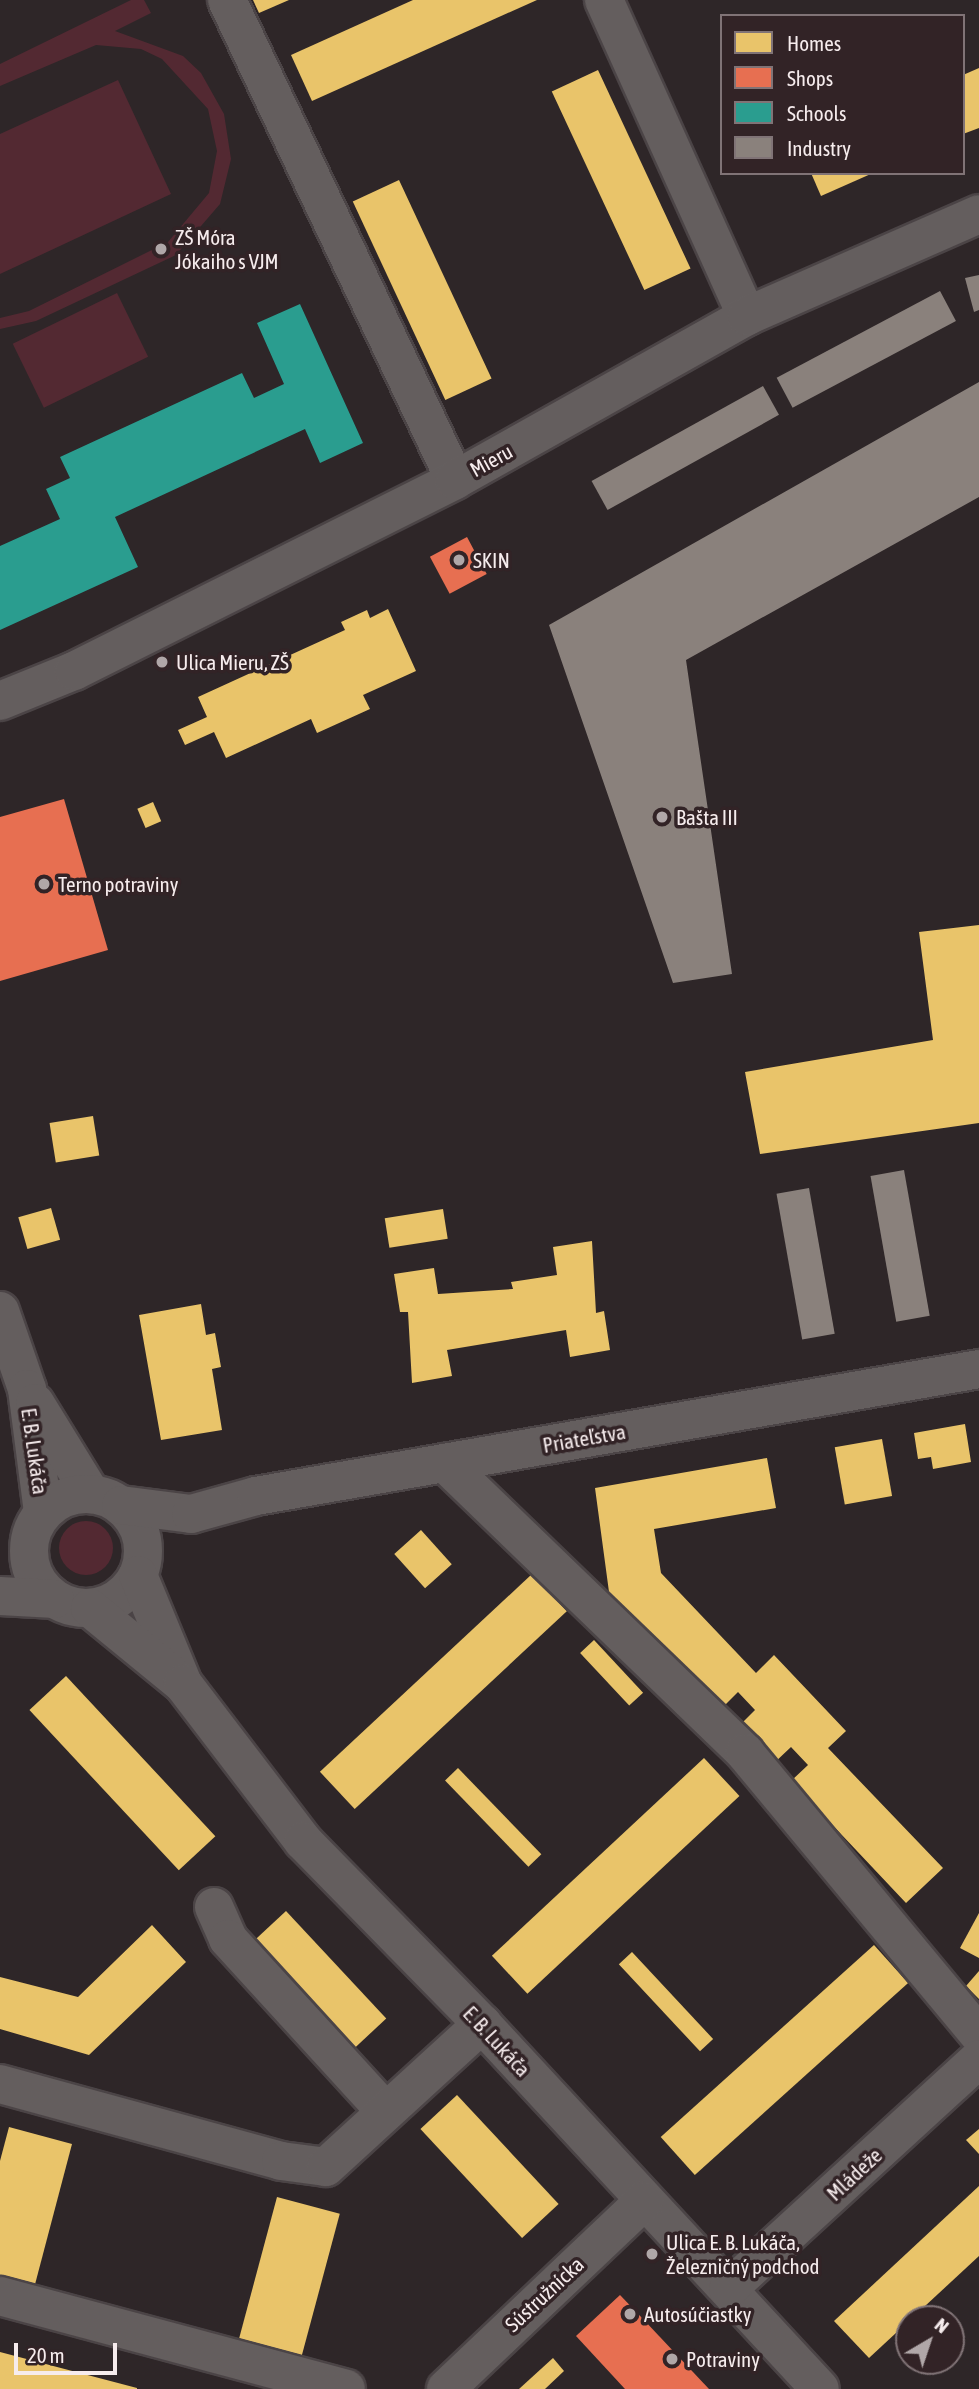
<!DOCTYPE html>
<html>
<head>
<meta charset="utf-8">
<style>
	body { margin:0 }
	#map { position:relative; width:979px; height:2389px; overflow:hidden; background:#2e2628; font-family:"Asap Condensed",sans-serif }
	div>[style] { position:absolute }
	.green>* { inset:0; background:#532932; transform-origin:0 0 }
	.round { border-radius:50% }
	.homes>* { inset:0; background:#e9c46a; transform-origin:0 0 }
	.shops>* { inset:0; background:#e76f51; transform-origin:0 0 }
	.schools>* { inset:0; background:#2a9d8f }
	.industry>* { inset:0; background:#8a817c; transform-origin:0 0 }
	.roads { filter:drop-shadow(2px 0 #4b4446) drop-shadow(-2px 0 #4b4446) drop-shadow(0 2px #4b4446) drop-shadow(0 -2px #4b4446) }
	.minor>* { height:38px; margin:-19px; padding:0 19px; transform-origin:19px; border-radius:19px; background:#645e5e }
	.minor>.ring { margin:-19px; padding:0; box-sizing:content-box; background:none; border:38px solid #645e5e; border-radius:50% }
	.dots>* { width:19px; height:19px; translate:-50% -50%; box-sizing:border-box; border:4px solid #322326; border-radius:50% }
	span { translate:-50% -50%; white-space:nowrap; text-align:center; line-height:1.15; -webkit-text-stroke:7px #322326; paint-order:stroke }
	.poi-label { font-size:21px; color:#f6eced }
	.left { translate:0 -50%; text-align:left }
	.street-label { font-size:21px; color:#f6eced }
	.legend { position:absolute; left:720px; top:14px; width:245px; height:161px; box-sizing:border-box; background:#322326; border:2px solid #807376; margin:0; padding:9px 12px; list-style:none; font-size:21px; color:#f6eced }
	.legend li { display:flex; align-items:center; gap:14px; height:35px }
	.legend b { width:35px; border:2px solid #807376 }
	.north { position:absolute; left:895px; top:2305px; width:70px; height:70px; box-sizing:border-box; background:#322326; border:2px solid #807376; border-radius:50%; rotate:39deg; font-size:19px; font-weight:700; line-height:28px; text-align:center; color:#f6eced }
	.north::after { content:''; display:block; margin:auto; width:24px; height:32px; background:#b0a7a8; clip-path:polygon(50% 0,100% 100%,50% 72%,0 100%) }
	.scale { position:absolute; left:14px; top:2343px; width:103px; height:32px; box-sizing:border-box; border:4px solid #f6eced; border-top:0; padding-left:9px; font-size:21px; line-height:24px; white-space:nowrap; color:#f6eced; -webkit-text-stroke:5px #322326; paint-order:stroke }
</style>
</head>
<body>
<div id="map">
	<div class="green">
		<div style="clip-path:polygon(131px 0,144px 0,151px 13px,115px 31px,183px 56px,201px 73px,224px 114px,231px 159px,220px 204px,176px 255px,36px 321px,0 329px,0 318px,29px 311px,168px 242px,209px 193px,217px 151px,208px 109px,162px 59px,141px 49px,96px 45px,0 86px,0 64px)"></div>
		<div style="clip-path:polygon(118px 80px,171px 194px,0 274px,0 134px)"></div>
		<div style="left:117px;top:293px;width:71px;height:116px;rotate:64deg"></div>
		<div class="round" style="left:59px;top:1521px;width:54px;height:54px"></div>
	</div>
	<div class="homes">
		<div style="clip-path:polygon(253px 0,289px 0,259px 13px)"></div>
		<div style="clip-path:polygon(413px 0,537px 0,312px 101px,291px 55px)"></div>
		<div style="clip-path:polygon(979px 68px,979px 128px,963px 134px,963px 75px)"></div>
		<div style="left:598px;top:70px;width:219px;height:51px;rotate:65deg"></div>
		<div style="clip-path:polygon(811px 173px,873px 173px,821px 196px)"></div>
		<div style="left:399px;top:180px;width:219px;height:51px;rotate:65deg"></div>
		<div style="clip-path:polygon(388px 609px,416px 671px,363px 695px,370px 709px,317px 733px,311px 719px,226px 758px,214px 732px,185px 745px,178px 730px,207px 717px,198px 697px,345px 630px,341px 622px,367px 610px,370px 618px)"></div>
		<div style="left:153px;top:802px;width:21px;height:17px;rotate:67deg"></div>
		<div style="clip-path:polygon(979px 925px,979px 1123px,760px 1154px,745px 1072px,933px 1040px,919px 932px)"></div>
		<div style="left:93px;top:1116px;width:40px;height:44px;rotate:81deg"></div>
		<div style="left:51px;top:1208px;width:33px;height:34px;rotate:74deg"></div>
		<div style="left:443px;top:1209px;width:30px;height:59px;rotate:81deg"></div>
		<div style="clip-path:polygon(592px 1241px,596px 1313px,604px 1311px,610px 1350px,570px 1357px,566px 1330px,447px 1350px,452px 1376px,412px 1383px,408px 1312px,400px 1312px,394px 1274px,434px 1268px,438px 1294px,513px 1289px,511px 1282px,557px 1275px,553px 1247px)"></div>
		<div style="clip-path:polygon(201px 1304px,206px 1335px,215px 1333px,221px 1367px,212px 1369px,222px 1430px,161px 1440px,139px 1315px)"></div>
		<div style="clip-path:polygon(965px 1424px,971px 1462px,933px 1469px,931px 1457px,918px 1459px,914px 1433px)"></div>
		<div style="left:882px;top:1439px;width:58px;height:48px;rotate:80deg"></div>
		<div style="clip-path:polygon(767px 1458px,776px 1508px,654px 1529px,661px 1573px,756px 1673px,774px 1655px,846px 1731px,828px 1748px,943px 1868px,906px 1903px,791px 1781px,808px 1765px,791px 1747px,773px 1764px,738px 1727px,755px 1710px,738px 1692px,721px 1709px,609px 1592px,595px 1488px)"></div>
		<div style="left:421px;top:1530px;width:46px;height:36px;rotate:48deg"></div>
		<div style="left:532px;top:1574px;width:51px;height:290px;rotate:47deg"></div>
		<div style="left:594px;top:1640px;width:72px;height:19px;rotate:47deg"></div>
		<div style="left:66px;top:1676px;width:219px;height:50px;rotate:47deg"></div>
		<div style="left:704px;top:1758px;width:52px;height:290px;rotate:47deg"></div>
		<div style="left:458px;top:1768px;width:120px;height:18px;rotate:46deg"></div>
		<div style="left:286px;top:1911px;width:147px;height:52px;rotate:47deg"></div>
		<div style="clip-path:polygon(979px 1913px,979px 1958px,960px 1948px)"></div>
		<div style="clip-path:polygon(152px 1925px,186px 1962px,89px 2055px,0 2029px,0 1977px,78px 1997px)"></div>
		<div style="left:874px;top:1945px;width:51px;height:287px;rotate:48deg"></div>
		<div style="left:632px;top:1952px;width:119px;height:18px;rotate:47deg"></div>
		<div style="clip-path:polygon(979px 1971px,979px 1999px,966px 1986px)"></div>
		<div style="left:457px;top:2095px;width:149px;height:50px;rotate:47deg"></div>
		<div style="clip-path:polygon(9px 2127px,72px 2144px,33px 2292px,0 2284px,0 2161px)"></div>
		<div style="clip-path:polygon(979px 2129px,979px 2154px,966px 2140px)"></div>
		<div style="clip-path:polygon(979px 2186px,979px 2256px,869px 2358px,834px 2321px)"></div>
		<div style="left:277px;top:2197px;width:65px;height:154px;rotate:15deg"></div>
		<div style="clip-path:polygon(0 2352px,137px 2388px,137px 2389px,0 2389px)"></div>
		<div style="clip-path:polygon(553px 2358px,564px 2371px,545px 2389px,519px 2389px)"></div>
	</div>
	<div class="shops">
		<div style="left:467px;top:537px;width:42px;height:42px;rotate:62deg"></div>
		<div style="clip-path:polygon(64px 799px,108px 950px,0 981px,0 817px)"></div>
		<div style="clip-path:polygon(620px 2295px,643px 2319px,709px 2389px,625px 2389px,576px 2336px)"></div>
	</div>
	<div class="schools">
		<div style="clip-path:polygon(300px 304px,363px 443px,320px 463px,305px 429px,115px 517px,138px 567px,0 630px,0 546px,60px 519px,46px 489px,70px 478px,60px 457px,242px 373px,254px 398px,284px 384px,257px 323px)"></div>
	</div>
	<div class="industry">
		<div style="clip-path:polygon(979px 275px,979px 310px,974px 312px,965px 278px)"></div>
		<div style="left:940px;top:291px;width:34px;height:185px;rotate:62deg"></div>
		<div style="clip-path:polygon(979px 382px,979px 497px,686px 660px,732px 974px,673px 983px,549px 625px)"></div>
		<div style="left:763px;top:386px;width:33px;height:196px;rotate:61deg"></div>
		<div style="left:904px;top:1170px;width:148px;height:34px;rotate:80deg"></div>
		<div style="left:809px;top:1188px;width:148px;height:33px;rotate:80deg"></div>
	</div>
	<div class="roads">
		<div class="minor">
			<div style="left:227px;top:0;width:531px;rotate:64.59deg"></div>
			<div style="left:604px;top:0;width:347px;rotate:65.7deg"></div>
			<div style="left:0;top:701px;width:80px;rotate:-22.1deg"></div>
			<div style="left:74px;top:671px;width:426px;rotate:-26.6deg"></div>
			<div style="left:455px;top:480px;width:335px;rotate:-29.3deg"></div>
			<div style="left:747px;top:316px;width:253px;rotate:-23.7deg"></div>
			<div style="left:0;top:1311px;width:83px;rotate:70.9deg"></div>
			<div style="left:27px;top:1389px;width:125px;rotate:82.6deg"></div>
			<div style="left:35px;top:1403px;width:107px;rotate:58.4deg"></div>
			<div style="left:445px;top:1463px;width:417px;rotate:44deg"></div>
			<div style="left:745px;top:1753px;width:366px;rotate:50.3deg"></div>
			<div class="ring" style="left:29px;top:1494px;width:76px;height:76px"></div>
			<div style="left:121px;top:1505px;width:71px;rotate:7.3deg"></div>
			<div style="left:191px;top:1514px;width:67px;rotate:-15.5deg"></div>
			<div style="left:256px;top:1496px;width:734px;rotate:-9.96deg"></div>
			<div style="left:138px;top:1575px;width:113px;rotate:67.5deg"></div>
			<div style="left:0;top:1596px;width:55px;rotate:3.1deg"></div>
			<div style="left:90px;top:1608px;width:120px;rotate:39.3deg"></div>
			<div style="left:183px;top:1684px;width:198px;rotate:52.6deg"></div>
			<div style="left:303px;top:1841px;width:256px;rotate:45.6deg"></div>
			<div style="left:482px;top:2024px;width:497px;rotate:47.2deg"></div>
			<div style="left:214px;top:1907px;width:35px;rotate:66deg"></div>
			<div style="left:228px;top:1939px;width:234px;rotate:47.6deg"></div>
			<div style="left:0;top:2084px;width:291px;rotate:15.3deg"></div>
			<div style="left:281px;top:2161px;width:45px;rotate:7.6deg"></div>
			<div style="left:326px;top:2167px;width:212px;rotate:-42.5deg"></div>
			<div style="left:728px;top:2289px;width:340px;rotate:-42.5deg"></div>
			<div style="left:0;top:2296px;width:358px;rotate:15deg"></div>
			<div style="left:446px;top:2389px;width:273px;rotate:-43.5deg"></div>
		</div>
	</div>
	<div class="dots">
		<div style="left:161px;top:249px;background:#b0a7a8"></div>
		<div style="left:459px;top:560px;background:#b0a7a8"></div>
		<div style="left:162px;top:662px;background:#b0a7a8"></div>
		<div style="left:662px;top:817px;background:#b0a7a8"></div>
		<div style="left:44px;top:884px;background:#b0a7a8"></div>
		<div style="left:652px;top:2254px;background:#b0a7a8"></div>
		<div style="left:630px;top:2314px;background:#b0a7a8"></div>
		<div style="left:672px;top:2359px;background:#b0a7a8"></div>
	</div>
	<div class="poi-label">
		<span class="left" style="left:175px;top:249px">ZŠ Móra<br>Jókaiho s VJM</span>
		<span class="left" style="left:473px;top:560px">SKIN</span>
		<span class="left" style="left:176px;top:662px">Ulica Mieru, ZŠ</span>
		<span class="left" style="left:676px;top:817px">Bašta III</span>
		<span class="left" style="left:58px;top:884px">Terno potraviny</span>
		<span class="left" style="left:666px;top:2254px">Ulica E. B. Lukáča,<br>Železničný podchod</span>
		<span class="left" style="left:644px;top:2314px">Autosúčiastky</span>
		<span class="left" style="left:686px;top:2359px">Potraviny</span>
	</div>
	<div class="street-label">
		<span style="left:491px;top:460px;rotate:-29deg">Mieru</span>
		<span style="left:584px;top:1438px;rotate:-10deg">Priateľstva</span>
		<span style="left:35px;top:1451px;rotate:82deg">E. B. Lukáča</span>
		<span style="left:497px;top:2041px;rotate:47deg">E. B. Lukáča</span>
		<span style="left:854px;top:2174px;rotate:-43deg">Mládeže</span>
		<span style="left:544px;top:2294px;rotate:-43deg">Sústružnícka</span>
	</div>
	<ul class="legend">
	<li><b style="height:19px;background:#e9c46a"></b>Homes</li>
	<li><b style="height:19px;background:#e76f51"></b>Shops</li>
	<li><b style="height:19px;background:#2a9d8f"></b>Schools</li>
	<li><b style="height:19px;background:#8a817c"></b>Industry</li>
	</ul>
	<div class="north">N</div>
	<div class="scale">20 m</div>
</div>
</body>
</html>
